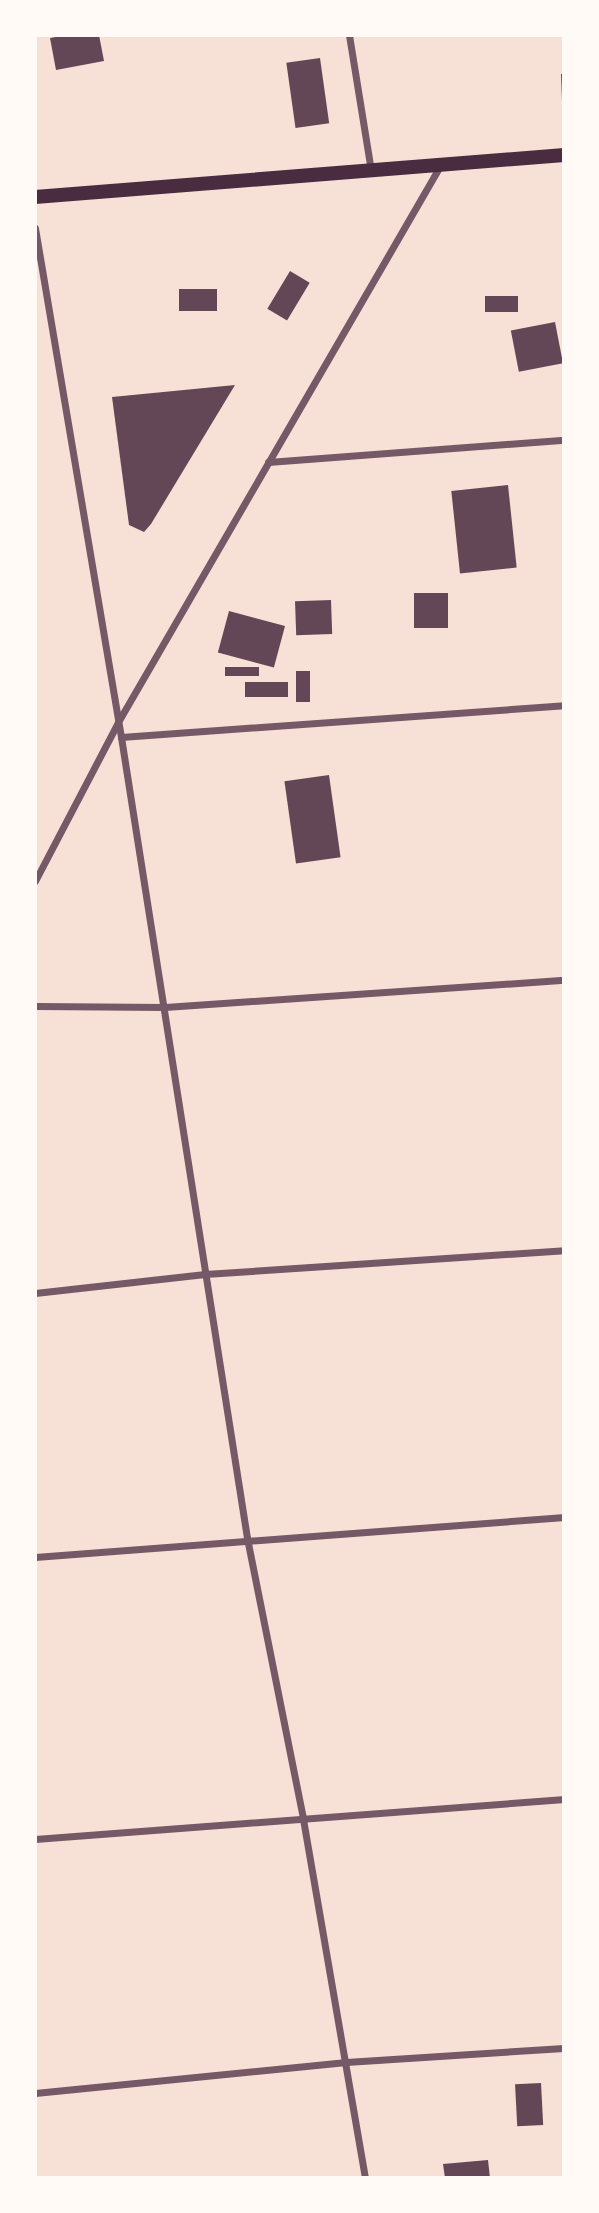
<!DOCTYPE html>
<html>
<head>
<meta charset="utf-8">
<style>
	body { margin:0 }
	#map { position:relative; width:599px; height:2213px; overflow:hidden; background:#f7e1d7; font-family:Signika,sans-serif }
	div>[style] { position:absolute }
	.building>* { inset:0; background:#644757; transform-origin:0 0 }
	.minor>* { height:7px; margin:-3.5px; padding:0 3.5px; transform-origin:3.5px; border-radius:3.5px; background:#755966 }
	.secondary>* { height:14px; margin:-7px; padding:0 7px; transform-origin:7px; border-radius:7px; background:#4a2c40 }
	span { translate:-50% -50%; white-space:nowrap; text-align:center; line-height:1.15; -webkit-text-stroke:5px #fffaf5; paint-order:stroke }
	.frame { position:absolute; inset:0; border:37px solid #fffaf5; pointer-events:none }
</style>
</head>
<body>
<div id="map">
	<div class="building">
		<div style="clip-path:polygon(67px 35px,99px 35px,104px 61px,56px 70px,50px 38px)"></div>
		<div style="left:320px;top:58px;width:66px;height:34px;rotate:82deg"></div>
		<div style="clip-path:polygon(561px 74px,564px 74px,564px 101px,562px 101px)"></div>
		<div style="left:290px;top:271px;width:23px;height:44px;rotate:31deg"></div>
		<div style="left:217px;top:289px;width:22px;height:38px;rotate:90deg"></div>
		<div style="left:485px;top:296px;width:33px;height:16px"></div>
		<div style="left:555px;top:322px;width:42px;height:45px;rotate:79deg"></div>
		<div style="clip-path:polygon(235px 385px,151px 524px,144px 532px,129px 525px,112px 397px)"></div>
		<div style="left:508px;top:485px;width:83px;height:57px;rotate:84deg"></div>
		<div style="left:414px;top:593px;width:34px;height:35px"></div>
		<div style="left:331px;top:600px;width:34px;height:36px;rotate:88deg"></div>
		<div style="left:229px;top:611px;width:58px;height:43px;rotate:15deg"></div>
		<div style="left:225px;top:667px;width:34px;height:9px"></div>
		<div style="left:296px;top:671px;width:14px;height:31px"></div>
		<div style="left:288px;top:682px;width:15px;height:43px;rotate:90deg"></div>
		<div style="left:329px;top:775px;width:83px;height:45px;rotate:82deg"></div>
		<div style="left:541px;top:2083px;width:42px;height:26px;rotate:87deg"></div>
		<div style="clip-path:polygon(488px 2160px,490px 2178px,445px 2178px,443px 2164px)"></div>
	</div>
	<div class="minor">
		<div style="left:349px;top:35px;width:138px;rotate:80.8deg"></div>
		<div style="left:35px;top:228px;width:516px;rotate:80.41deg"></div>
		<div style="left:121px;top:737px;width:811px;rotate:81.06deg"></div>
		<div style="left:247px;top:1538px;width:287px;rotate:78.7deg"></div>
		<div style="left:303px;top:1819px;width:364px;rotate:80.2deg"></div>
		<div style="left:268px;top:462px;width:297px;rotate:-4.3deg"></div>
		<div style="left:121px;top:737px;width:444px;rotate:-4.1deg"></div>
		<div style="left:35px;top:881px;width:179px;rotate:-62.4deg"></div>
		<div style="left:118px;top:722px;width:643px;rotate:-59.92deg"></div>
		<div style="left:35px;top:1006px;width:130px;rotate:0.4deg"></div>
		<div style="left:165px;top:1007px;width:400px;rotate:-3.9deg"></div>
		<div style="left:35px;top:1293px;width:171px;rotate:-6.4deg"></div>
		<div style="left:205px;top:1274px;width:360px;rotate:-3.8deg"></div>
		<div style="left:35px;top:1557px;width:531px;rotate:-4.32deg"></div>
		<div style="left:35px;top:1839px;width:531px;rotate:-4.32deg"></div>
		<div style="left:35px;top:2093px;width:313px;rotate:-5.7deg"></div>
		<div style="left:346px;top:2062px;width:218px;rotate:-3.7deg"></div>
	</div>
	<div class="secondary">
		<div style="left:35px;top:197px;width:531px;rotate:-4.54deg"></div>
	</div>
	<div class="frame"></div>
</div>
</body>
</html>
